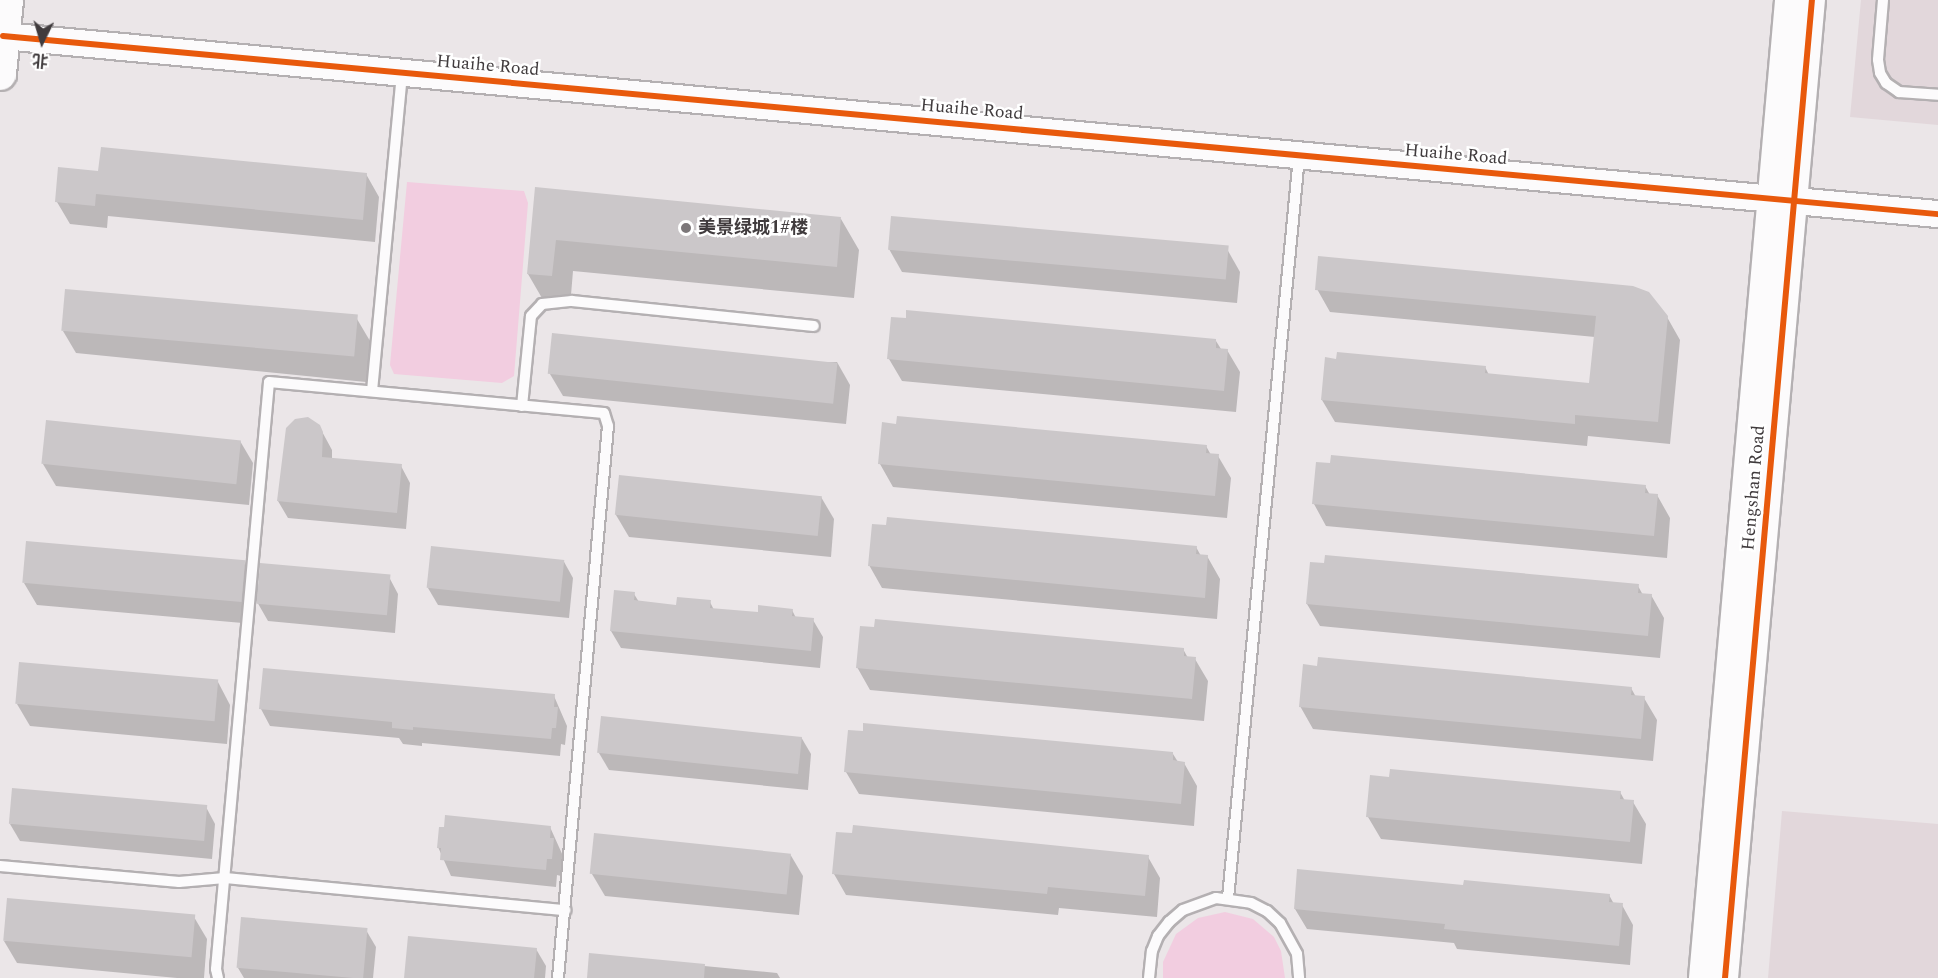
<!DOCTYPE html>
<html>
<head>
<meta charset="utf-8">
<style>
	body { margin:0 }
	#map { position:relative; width:1938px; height:978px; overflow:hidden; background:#ebe6e8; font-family:Spectral,"Noto Sans SC",serif }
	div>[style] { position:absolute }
	.built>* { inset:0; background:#e2d7db }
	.green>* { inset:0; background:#f2cde0 }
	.shadow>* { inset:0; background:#0003 }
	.building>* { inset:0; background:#cbc7c9; transform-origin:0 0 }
	.roads { filter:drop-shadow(2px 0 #b4b0b2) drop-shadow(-2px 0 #b4b0b2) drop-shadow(0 2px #b4b0b2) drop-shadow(0 -2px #b4b0b2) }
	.service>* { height:10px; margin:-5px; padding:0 5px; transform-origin:5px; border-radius:5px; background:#fcfbfc }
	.tertiary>* { height:26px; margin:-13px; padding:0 13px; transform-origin:13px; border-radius:13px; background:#fcfbfc }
	.primary>* { height:32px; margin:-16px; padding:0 16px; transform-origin:16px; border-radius:16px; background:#fcfbfc }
	.cycleway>* { height:6px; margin:-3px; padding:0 3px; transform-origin:3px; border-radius:3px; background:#e8590c }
	.dots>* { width:16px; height:16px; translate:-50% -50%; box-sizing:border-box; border:3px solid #fff; border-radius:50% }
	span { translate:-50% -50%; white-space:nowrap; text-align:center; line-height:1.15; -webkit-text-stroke:5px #fff; paint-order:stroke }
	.street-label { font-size:18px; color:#403b3d }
	.poi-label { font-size:18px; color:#403b3d; font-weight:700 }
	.left { translate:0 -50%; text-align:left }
	.north { position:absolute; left:12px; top:12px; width:60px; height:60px; -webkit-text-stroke:4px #fff; paint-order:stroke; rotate:185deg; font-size:16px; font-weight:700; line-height:24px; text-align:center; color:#403b3d }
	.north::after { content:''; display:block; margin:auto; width:21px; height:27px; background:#403b3d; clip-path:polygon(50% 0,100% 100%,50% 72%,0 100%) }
</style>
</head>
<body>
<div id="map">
	<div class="built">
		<div style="clip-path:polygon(1861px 0,1938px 0,1938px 125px,1850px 117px)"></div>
		<div style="clip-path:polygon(1782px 811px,1938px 824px,1938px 978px,1768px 978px)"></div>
	</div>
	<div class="green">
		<div style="clip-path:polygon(407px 182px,524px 191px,528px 203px,514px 376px,502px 383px,394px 374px,390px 365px)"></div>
		<div style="clip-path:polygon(1225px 912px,1253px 919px,1274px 937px,1281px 951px,1285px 978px,1163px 978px,1163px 962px,1176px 934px,1198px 918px)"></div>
	</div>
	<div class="shadow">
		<div style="clip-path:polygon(100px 173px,366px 174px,379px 197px,375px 242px,108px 216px,107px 228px,70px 224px,57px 202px)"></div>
		<div style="clip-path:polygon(536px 189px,841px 219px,859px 250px,854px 298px,573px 271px,570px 307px,546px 305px,528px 274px)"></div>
		<div style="clip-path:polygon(889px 249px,1227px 249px,1240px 272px,1237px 303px,902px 272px)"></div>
		<div style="clip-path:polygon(1317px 289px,1667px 317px,1680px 340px,1670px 444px,1588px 436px,1587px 446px,1335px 422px,1322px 400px,1485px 367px,1489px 375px,1591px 384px,1595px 337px,1330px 312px)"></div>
		<div style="clip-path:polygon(357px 319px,370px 341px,366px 382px,76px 353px,63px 331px)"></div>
		<div style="clip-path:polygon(907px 320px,1216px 341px,1221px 349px,1227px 350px,1240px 372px,1236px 412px,902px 381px,889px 359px)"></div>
		<div style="clip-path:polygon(837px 362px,850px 385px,846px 424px,563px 396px,550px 374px)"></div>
		<div style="clip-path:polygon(319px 426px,332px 450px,332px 459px,401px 466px,410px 483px,406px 529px,288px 518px,278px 501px)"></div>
		<div style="clip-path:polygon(240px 441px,253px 463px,249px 505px,56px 486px,43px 464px)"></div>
		<div style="clip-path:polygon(1206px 446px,1211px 455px,1218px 456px,1231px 478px,1227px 518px,893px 487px,880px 464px)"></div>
		<div style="clip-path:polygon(1332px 465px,1645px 486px,1650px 495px,1657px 495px,1670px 518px,1667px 558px,1326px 526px,1314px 504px)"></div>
		<div style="clip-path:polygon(620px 477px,821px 497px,834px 519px,831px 557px,629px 537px,616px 515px)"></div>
		<div style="clip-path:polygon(1196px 547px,1201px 556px,1207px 556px,1220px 579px,1217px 619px,882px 588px,869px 565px)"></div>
		<div style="clip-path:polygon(563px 560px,573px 578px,569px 618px,438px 605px,428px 588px)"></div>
		<div style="clip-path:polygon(244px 563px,259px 589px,389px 577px,398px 594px,395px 633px,268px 621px,256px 600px,254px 624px,37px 605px,24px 583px)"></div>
		<div style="clip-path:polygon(1638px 586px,1643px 595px,1651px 595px,1664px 618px,1660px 658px,1320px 626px,1307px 604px)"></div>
		<div style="clip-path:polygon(634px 594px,639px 602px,678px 606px,710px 602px,714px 610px,759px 614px,792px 610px,796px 618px,813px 620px,823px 637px,820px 668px,621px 648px,611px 631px)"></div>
		<div style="clip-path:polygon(1183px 649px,1188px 658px,1195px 659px,1208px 681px,1204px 721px,870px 690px,857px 667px)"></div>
		<div style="clip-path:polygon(218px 682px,230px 705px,227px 744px,30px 726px,17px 704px)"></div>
		<div style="clip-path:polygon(1631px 688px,1636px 697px,1644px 698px,1657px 720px,1653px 761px,1313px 729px,1300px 706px)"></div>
		<div style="clip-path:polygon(554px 696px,567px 726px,565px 745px,561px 744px,560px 756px,422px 743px,422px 746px,403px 744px,399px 738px,270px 726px,261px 709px)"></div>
		<div style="clip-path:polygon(801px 737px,811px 754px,808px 790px,609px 770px,599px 753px)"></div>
		<div style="clip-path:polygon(1173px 754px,1178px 762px,1184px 763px,1197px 786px,1194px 826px,859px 794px,846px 772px)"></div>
		<div style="clip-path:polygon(1620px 792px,1625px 801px,1633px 802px,1646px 824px,1642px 864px,1381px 839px,1368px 817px)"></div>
		<div style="clip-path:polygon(206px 807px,215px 824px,212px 859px,20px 841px,10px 824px)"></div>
		<div style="clip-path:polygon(550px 827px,563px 856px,561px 876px,557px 875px,556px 887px,451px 876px,438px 847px)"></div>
		<div style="clip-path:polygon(790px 854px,803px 876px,799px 915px,605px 896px,592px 874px)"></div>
		<div style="clip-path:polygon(1148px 857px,1160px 878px,1157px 917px,1059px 908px,1058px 915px,846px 895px,834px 874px)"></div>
		<div style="clip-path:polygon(1465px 886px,1609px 895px,1614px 904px,1622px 905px,1633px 925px,1630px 965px,1457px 949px,1454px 943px,1307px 929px,1295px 909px)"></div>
		<div style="clip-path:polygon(194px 917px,207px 939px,204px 978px,177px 978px,17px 963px,4px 941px)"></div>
		<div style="clip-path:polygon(366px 930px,376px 947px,373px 978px,244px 978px,238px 968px)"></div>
		<div style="clip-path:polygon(536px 949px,546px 966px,545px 978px,406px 978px)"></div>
		<div style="clip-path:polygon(590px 955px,777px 973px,780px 978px,588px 978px)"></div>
	</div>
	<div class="building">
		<div style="clip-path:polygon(101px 147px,367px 173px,363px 220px,96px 194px,95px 206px,55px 202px,58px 167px,98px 171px)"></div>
		<div style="clip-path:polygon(535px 187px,841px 217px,837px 267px,556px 240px,552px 276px,527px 274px)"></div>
		<div style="left:891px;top:216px;width:339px;height:34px;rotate:5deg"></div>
		<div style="clip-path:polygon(1318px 256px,1633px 286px,1649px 292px,1668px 316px,1658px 422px,1575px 415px,1575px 424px,1321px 400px,1325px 357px,1336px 359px,1337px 352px,1486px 366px,1485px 373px,1589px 383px,1596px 316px,1315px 290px)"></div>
		<div style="left:65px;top:289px;width:294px;height:42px;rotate:5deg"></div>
		<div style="clip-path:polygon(906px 310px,1216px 339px,1216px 348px,1228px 349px,1224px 391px,887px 359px,891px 317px,906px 318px)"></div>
		<div style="left:552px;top:333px;width:287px;height:41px;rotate:6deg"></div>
		<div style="clip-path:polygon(897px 416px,1207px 445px,1206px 453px,1219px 454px,1215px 496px,878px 464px,882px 422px,896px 424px)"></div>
		<div style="clip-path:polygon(308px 417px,320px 425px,323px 432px,322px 457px,402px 464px,397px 513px,277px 501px,286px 428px,295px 419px)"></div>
		<div style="left:46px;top:420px;width:196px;height:44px;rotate:6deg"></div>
		<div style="clip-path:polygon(1331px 455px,1646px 485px,1645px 493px,1658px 494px,1654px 536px,1312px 504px,1316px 462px,1330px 463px)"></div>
		<div style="left:619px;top:475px;width:204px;height:40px;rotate:6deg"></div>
		<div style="clip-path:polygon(887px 517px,1197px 546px,1196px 554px,1208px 555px,1205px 598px,868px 566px,872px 524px,886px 525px)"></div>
		<div style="left:26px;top:541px;width:220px;height:42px;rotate:5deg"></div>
		<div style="left:431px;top:546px;width:134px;height:42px;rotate:6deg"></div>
		<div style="clip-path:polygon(1325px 555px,1639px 584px,1638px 593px,1652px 594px,1648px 636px,1306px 604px,1310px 562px,1324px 563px)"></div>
		<div style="left:260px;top:563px;width:131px;height:41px;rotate:5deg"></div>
		<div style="clip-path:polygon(614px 590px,635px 592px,634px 600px,676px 605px,677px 597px,711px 600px,710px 608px,758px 612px,758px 605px,793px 609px,792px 616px,814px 618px,811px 651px,610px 631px)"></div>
		<div style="clip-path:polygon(875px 619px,1184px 648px,1184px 656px,1196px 657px,1192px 699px,856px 668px,860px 626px,874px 627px)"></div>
		<div style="clip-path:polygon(1318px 657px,1632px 687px,1631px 695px,1645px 696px,1641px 739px,1299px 707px,1303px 664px,1317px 666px)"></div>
		<div style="left:19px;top:662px;width:200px;height:42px;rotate:5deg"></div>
		<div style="clip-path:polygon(263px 668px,555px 694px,554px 707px,558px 707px,556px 728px,552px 728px,551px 739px,413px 727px,413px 730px,392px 728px,392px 722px,259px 709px)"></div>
		<div style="left:601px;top:716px;width:202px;height:37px;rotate:6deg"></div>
		<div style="clip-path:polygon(863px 723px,1173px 752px,1173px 760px,1185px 762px,1181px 804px,844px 772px,848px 730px,863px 731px)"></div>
		<div style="clip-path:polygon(1390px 769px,1621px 791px,1620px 799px,1634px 800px,1630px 842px,1366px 817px,1370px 775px,1389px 777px)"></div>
		<div style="left:12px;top:788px;width:196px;height:36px;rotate:5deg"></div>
		<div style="clip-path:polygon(445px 815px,551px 826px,550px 838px,554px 838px,552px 859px,547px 859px,546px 870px,440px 860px,441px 848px,437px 848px,439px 827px,444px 827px)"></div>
		<div style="clip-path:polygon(853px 825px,1149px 855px,1145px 896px,1048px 887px,1047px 894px,832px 874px,836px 832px,852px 833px)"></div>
		<div style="left:594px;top:833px;width:198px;height:41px;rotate:6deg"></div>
		<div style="clip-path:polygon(1297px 869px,1463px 885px,1464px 880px,1610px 894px,1609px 902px,1623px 903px,1619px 946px,1444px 929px,1445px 924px,1294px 909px)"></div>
		<div style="left:7px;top:898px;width:189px;height:43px;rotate:5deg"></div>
		<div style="left:241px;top:917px;width:127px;height:51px;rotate:5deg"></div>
		<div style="clip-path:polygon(408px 936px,537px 948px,534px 978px,404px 978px)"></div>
		<div style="clip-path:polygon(589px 953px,705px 964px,704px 978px,587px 978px)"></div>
	</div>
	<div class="roads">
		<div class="service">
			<div style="left:1883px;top:0;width:60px;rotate:94.8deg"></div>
			<div style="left:1878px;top:60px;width:13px;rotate:81deg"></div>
			<div style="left:1880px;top:73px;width:12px;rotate:59deg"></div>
			<div style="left:1886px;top:83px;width:16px;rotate:35deg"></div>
			<div style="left:1899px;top:92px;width:39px;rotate:4deg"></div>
			<div style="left:372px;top:391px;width:319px;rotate:-84.6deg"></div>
			<div style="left:522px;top:406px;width:90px;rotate:-84.3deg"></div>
			<div style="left:531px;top:316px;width:16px;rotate:-47deg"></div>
			<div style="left:542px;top:304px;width:30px;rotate:-6deg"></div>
			<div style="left:572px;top:301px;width:243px;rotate:5.9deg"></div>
			<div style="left:0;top:866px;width:180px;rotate:5.1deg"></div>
			<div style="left:179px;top:882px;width:46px;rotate:-5deg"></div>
			<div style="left:225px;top:878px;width:342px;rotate:5.4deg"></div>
			<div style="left:1228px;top:898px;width:745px;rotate:-84.53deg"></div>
			<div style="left:218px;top:978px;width:9px;rotate:-103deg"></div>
			<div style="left:216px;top:969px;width:589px;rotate:-84.84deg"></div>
			<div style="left:269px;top:382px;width:336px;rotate:5.3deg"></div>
			<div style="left:604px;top:413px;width:14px;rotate:73deg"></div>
			<div style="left:608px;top:426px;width:554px;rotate:95.18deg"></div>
			<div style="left:1149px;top:978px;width:27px;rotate:-84deg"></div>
			<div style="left:1152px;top:951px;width:16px;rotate:-68deg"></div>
			<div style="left:1158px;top:936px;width:18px;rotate:-52deg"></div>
			<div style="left:1169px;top:922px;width:18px;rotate:-41deg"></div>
			<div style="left:1183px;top:910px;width:35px;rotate:-20deg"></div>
			<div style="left:1216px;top:898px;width:35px;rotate:8deg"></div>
			<div style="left:1251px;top:903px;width:18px;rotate:27deg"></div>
			<div style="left:1267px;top:911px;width:18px;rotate:43deg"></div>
			<div style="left:1280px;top:923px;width:35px;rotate:61deg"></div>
			<div style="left:1297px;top:954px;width:24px;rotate:85deg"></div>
		</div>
		<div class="tertiary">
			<div style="left:3px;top:36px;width:1943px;rotate:5.26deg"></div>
			<div style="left:1702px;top:978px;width:982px;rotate:-84.97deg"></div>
			<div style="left:1725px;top:978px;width:982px;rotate:-84.92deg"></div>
		</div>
		<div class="primary">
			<div style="left:0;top:74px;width:74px;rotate:-84.6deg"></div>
		</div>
	</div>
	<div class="cycleway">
		<div style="left:3px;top:36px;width:1943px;rotate:5.26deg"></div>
		<div style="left:1725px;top:978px;width:982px;rotate:-84.92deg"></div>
	</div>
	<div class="dots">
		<div style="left:686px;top:228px;background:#7c7779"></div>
	</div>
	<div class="street-label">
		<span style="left:488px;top:66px;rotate:5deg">Huaihe Road</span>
		<span style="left:972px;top:110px;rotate:5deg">Huaihe Road</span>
		<span style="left:1456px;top:155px;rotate:5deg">Huaihe Road</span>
		<span style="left:1754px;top:488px;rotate:-85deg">Hengshan Road</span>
	</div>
	<div class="poi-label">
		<span class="left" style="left:698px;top:228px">美景绿城1#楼</span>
	</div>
	<div class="north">北</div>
</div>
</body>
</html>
